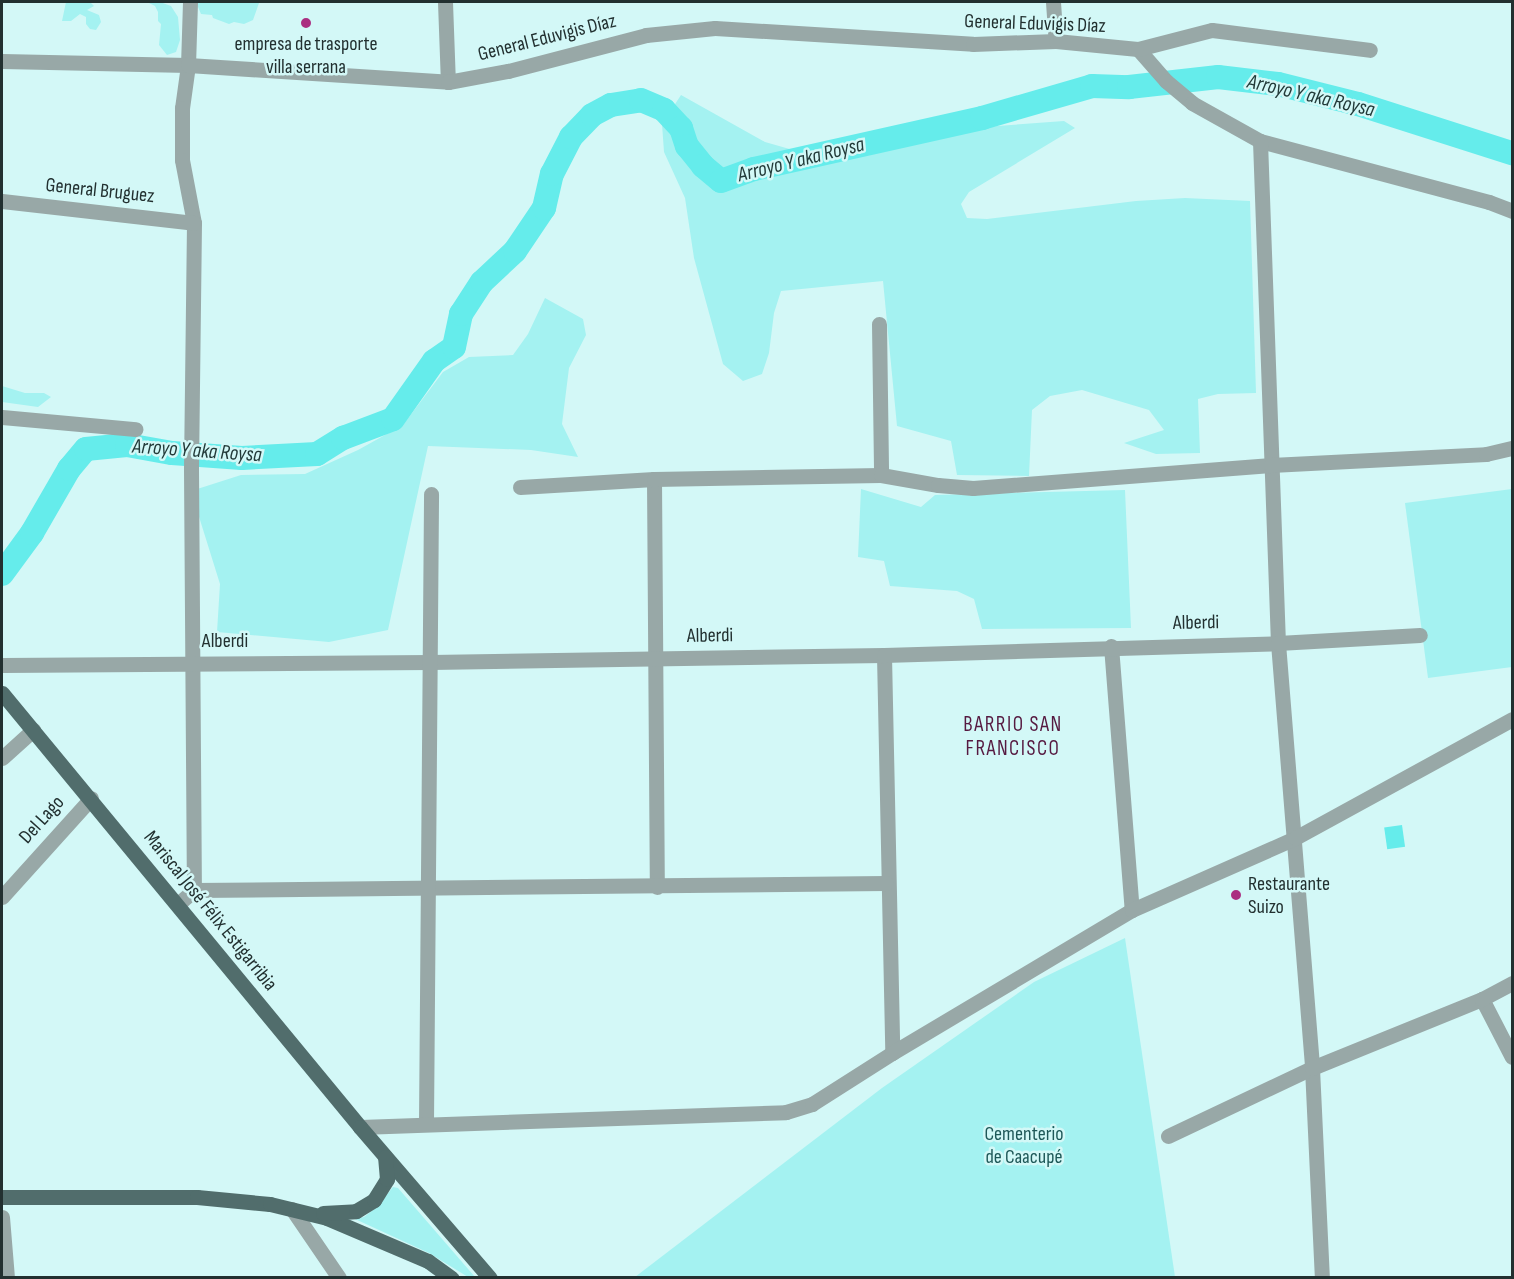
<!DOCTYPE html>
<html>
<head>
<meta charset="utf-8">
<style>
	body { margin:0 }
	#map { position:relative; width:1514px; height:1279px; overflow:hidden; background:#d3f8f7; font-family:"Sofia Sans Condensed",sans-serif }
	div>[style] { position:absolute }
	.green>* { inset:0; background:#a4f2f1 }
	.water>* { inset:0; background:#65eceb; transform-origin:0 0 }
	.river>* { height:24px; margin:-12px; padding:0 12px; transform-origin:12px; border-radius:12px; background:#65eceb }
	.minor>* { height:15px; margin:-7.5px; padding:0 7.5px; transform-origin:7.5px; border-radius:7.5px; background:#98a8a7 }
	.major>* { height:15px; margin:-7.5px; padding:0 7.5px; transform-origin:7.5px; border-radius:7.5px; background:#516d6c }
	.dots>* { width:16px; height:16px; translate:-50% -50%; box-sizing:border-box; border:3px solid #d3f8f7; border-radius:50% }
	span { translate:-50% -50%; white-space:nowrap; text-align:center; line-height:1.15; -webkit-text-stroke:5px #d3f8f7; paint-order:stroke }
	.street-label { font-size:20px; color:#223030 }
	.poi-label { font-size:20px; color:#223030 }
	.left { translate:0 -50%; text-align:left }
	.park-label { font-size:20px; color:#1e5858 }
	.water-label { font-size:21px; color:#223a39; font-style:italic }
	.neighbourhood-label { font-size:21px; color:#561a41; letter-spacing:1.5px }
	.frame { position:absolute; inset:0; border:3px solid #223030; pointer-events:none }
</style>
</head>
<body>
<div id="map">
	<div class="green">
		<div style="clip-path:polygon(66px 2px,90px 2px,94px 6px,87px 10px,99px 15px,101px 22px,96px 30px,90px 29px,86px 24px,86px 17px,80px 14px,71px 21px,62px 21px)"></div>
		<div style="clip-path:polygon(147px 2px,160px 2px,171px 6px,178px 17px,180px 40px,176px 52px,167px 55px,159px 45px,161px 24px,158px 21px,158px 12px,155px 6px)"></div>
		<div style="clip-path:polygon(196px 2px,259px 2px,259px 3px,253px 20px,244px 24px,234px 22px,229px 24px,213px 18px,212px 15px,201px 14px)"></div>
		<div style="clip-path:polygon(681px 95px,765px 142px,793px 150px,841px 154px,957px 129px,1064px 121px,1075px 128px,969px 192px,961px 204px,967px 218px,987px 219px,1136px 201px,1185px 198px,1250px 201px,1256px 393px,1218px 394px,1198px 399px,1200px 453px,1156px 454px,1124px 443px,1164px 430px,1149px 410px,1082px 390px,1050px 396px,1032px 410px,1029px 476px,957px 475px,951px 441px,897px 426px,883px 281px,781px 291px,774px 313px,769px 353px,762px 374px,743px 381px,723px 364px,694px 258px,685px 198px,664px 152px,662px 124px)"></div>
		<div style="clip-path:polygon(545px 298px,583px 319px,586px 335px,569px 368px,562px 424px,578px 457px,531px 450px,428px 446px,388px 630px,329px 642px,217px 632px,220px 584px,191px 491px,241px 475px,305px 474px,358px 450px,403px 425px,443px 372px,469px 357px,513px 355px,528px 334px)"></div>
		<div style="clip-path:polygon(2px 386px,25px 393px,44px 393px,51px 397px,38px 407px,2px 402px)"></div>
		<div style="clip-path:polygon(861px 489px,921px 507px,935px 495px,1125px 490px,1131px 628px,982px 629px,974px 599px,957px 591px,890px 586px,884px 561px,858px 557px)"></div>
		<div style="clip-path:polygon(1512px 489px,1512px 667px,1428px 678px,1405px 503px)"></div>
		<div style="clip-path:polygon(1125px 938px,1175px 1277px,635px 1277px,882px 1088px,1034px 982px)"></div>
		<div style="clip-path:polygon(393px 1187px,398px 1188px,475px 1277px,468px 1277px,429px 1253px,355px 1219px,364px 1217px,377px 1207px)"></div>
	</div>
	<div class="water">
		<div style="left:1402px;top:825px;width:22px;height:18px;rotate:82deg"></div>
	</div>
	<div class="river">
		<div style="left:2px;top:574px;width:51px;rotate:-53.8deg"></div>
		<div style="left:32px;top:533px;width:74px;rotate:-60deg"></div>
		<div style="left:69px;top:469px;width:26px;rotate:-50deg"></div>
		<div style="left:86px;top:449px;width:41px;rotate:-5.6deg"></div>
		<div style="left:127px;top:445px;width:46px;rotate:10.1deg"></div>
		<div style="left:172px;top:453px;width:70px;rotate:4.1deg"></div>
		<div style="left:242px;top:458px;width:75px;rotate:-3.1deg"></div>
		<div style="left:317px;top:454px;width:31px;rotate:-32deg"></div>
		<div style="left:343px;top:438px;width:53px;rotate:-20.8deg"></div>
		<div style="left:393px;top:419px;width:71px;rotate:-54.7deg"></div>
		<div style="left:434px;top:361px;width:24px;rotate:-35deg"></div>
		<div style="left:454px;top:347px;width:34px;rotate:-78deg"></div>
		<div style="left:461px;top:314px;width:38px;rotate:-57deg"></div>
		<div style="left:482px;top:282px;width:45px;rotate:-43.2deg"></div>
		<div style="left:515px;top:251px;width:52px;rotate:-56deg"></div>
		<div style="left:544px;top:208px;width:35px;rotate:-77deg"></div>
		<div style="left:552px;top:174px;width:42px;rotate:-62.8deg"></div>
		<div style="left:571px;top:137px;width:30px;rotate:-46deg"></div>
		<div style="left:592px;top:115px;width:21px;rotate:-28deg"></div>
		<div style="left:611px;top:105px;width:30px;rotate:-9deg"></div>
		<div style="left:641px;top:100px;width:25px;rotate:23deg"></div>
		<div style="left:664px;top:110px;width:25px;rotate:47deg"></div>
		<div style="left:681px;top:128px;width:19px;rotate:72deg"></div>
		<div style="left:687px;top:146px;width:26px;rotate:51deg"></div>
		<div style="left:703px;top:166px;width:23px;rotate:40deg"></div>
		<div style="left:721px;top:181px;width:35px;rotate:-20deg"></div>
		<div style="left:754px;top:169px;width:234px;rotate:-12.6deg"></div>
		<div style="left:982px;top:118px;width:115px;rotate:-16.2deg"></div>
		<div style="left:1092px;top:86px;width:37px;rotate:2deg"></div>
		<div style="left:1129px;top:87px;width:90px;rotate:-6.4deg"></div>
		<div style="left:1218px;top:77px;width:60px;rotate:6.7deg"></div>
		<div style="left:1278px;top:84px;width:82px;rotate:14deg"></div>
		<div style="left:1358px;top:104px;width:162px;rotate:17.7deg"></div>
	</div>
	<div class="minor">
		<div style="left:190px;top:2px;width:63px;rotate:91.8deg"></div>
		<div style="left:188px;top:65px;width:43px;rotate:97.9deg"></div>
		<div style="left:182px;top:108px;width:52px;rotate:90deg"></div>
		<div style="left:182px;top:160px;width:64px;rotate:79.2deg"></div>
		<div style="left:194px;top:223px;width:247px;rotate:90.7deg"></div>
		<div style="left:191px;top:470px;width:420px;rotate:89.6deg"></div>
		<div style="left:445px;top:2px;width:80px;rotate:87.9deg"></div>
		<div style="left:1053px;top:2px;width:39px;rotate:86deg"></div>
		<div style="left:1138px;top:49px;width:43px;rotate:48.8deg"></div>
		<div style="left:1166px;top:81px;width:34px;rotate:40deg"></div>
		<div style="left:1192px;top:103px;width:78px;rotate:29.2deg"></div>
		<div style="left:1260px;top:141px;width:237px;rotate:14.9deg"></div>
		<div style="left:1489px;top:202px;width:25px;rotate:21deg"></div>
		<div style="left:2px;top:61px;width:186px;rotate:1.2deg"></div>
		<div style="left:188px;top:65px;width:261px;rotate:3.7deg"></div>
		<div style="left:448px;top:82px;width:61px;rotate:-10.4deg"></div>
		<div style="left:508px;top:71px;width:143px;rotate:-14.6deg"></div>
		<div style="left:646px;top:35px;width:69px;rotate:-5.8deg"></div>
		<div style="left:715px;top:28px;width:258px;rotate:3.5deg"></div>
		<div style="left:973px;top:44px;width:83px;rotate:-2.1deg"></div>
		<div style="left:1056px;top:41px;width:82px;rotate:5.6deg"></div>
		<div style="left:1138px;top:49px;width:76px;rotate:-14.4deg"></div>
		<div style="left:1212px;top:30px;width:159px;rotate:7.2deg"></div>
		<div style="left:1260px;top:141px;width:502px;rotate:87.95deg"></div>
		<div style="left:1278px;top:643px;width:426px;rotate:85.4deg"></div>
		<div style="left:1312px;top:1068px;width:210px;rotate:87.3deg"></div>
		<div style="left:2px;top:201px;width:193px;rotate:6.5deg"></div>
		<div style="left:879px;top:324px;width:151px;rotate:89.2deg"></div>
		<div style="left:2px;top:417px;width:134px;rotate:5.2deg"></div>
		<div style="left:654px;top:479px;width:408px;rotate:89.6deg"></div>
		<div style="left:520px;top:487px;width:134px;rotate:-3.4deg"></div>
		<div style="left:654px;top:479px;width:227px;rotate:-1deg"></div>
		<div style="left:881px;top:475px;width:58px;rotate:10deg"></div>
		<div style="left:938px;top:485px;width:35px;rotate:5deg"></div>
		<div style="left:973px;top:488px;width:299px;rotate:-4.4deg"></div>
		<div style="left:1271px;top:465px;width:215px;rotate:-2.9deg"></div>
		<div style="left:1486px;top:454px;width:27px;rotate:-13deg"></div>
		<div style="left:1111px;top:646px;width:265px;rotate:85.5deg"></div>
		<div style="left:884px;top:655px;width:398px;rotate:88.8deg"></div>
		<div style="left:2px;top:665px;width:429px;rotate:-0.4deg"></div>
		<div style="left:431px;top:662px;width:453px;rotate:-0.9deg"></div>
		<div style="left:884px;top:655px;width:394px;rotate:-1.7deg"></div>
		<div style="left:1278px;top:643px;width:142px;rotate:-3.2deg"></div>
		<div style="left:2px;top:758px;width:42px;rotate:-42.1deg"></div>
		<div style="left:2px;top:897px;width:133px;rotate:-48deg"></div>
		<div style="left:178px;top:904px;width:21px;rotate:-41deg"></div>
		<div style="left:194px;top:890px;width:692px;rotate:-0.58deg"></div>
		<div style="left:1482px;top:999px;width:65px;rotate:62.7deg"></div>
		<div style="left:426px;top:1123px;width:629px;rotate:-89.54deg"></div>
		<div style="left:360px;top:1127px;width:426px;rotate:-2deg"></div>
		<div style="left:786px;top:1112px;width:27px;rotate:-17deg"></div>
		<div style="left:812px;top:1104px;width:95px;rotate:-32.5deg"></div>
		<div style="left:892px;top:1053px;width:279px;rotate:-30.8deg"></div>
		<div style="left:1132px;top:910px;width:178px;rotate:-23.8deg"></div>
		<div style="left:1295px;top:838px;width:247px;rotate:-28.7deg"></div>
		<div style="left:1168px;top:1136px;width:159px;rotate:-25.3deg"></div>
		<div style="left:1312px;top:1068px;width:183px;rotate:-22.1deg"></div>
		<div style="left:1482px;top:999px;width:34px;rotate:-28deg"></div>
		<div style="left:292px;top:1209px;width:83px;rotate:55.7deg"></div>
		<div style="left:2px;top:1217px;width:61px;rotate:85.3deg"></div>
	</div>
	<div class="major">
		<div style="left:2px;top:693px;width:563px;rotate:50.48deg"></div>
		<div style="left:360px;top:1127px;width:199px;rotate:49.3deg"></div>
		<div style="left:2px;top:1197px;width:195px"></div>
		<div style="left:197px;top:1197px;width:73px;rotate:5.5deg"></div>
		<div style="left:270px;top:1204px;width:59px;rotate:13.8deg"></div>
		<div style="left:327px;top:1218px;width:110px;rotate:23.1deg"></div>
		<div style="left:428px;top:1261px;width:29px;rotate:36deg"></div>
		<div style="left:323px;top:1213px;width:33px;rotate:-3deg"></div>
		<div style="left:356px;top:1211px;width:21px;rotate:-31deg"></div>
		<div style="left:374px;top:1200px;width:25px;rotate:-58deg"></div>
		<div style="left:387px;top:1179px;width:22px;rotate:-95deg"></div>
	</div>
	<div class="dots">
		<div style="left:306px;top:23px;background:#aa2e80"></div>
		<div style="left:1236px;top:895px;background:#aa2e80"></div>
	</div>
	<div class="street-label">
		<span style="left:1035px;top:24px;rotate:2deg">General Eduvigis Díaz</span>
		<span style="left:547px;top:38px;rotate:-14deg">General Eduvigis Díaz</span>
		<span style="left:100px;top:191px;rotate:6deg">General Bruguez</span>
		<span style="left:1196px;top:623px;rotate:-1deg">Alberdi</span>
		<span style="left:710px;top:636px;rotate:-1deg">Alberdi</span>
		<span style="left:225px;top:641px">Alberdi</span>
		<span style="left:42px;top:820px;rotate:-48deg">Del Lago</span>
		<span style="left:210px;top:911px;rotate:51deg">Mariscal José Félix Estigarribia</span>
	</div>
	<div class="poi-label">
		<span style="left:306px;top:56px">empresa de trasporte<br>villa serrana</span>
		<span class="left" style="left:1248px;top:896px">Restaurante<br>Suizo</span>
	</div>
	<div class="park-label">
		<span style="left:1024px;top:1146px">Cementerio<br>de Caacupé</span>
	</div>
	<div class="water-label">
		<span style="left:1311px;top:96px;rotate:13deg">Arroyo Y aka Roysa</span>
		<span style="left:801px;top:160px;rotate:-14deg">Arroyo Y aka Roysa</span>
		<span style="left:197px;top:451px;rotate:4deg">Arroyo Y aka Roysa</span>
	</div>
	<div class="neighbourhood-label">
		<span style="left:1013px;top:737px">BARRIO SAN<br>FRANCISCO</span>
	</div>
	<div class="frame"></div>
</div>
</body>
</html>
